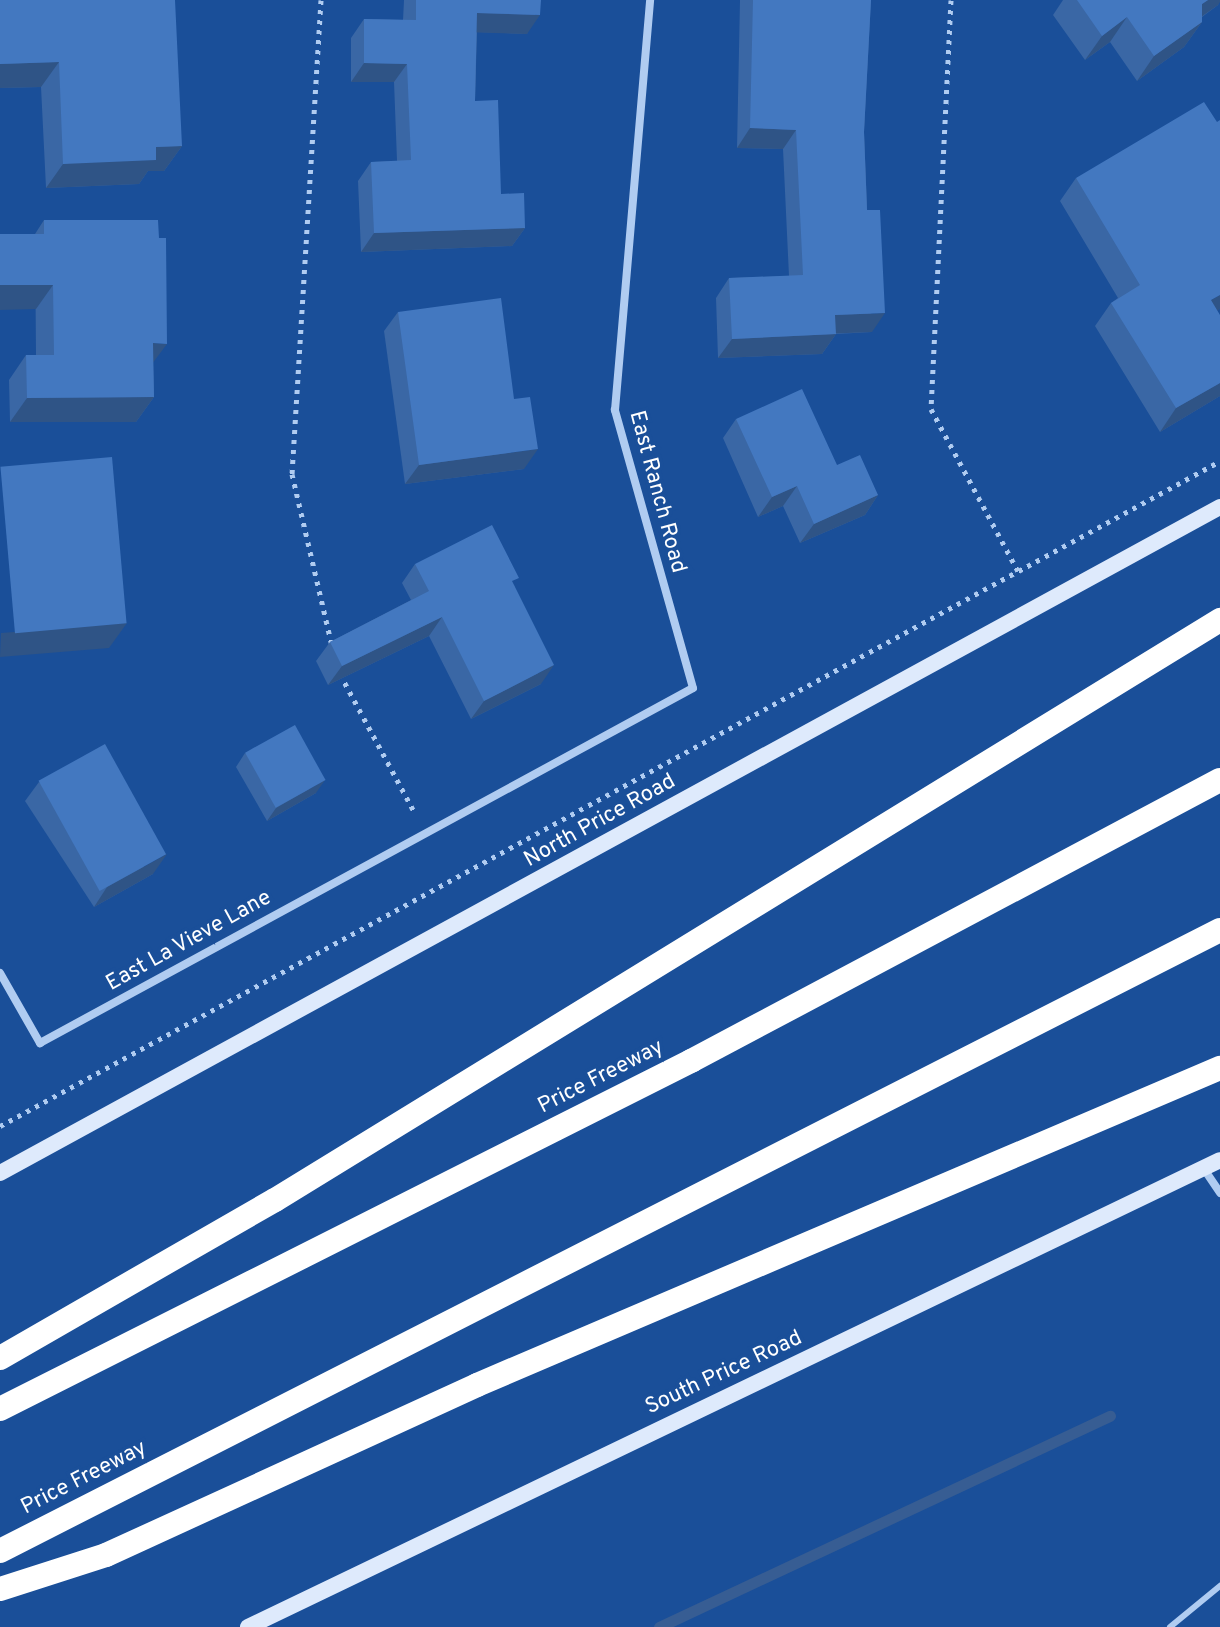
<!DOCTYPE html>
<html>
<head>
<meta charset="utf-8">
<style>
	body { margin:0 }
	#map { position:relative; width:1220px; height:1627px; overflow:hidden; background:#1a4f99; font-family:Overpass,sans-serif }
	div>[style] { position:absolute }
	.stream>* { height:11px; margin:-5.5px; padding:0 5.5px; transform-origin:5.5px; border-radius:5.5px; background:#375d93 }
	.path>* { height:5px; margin-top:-2.5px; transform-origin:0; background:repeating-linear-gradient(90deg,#b0ccf1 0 4px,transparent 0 10px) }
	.service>* { height:6px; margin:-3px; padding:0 3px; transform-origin:3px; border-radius:3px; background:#b0ccf1 }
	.minor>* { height:8px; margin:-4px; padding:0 4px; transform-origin:4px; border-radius:4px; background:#b0ccf1 }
	.secondary>* { height:16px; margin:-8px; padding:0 8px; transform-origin:8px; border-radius:8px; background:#deeafc }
	.motorway>* { height:24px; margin:-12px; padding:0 12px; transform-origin:12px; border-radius:12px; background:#fff }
	.wall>* { inset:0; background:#3a67a5 }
	.shaded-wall>* { inset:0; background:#2f5486 }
	.building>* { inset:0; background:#4378c0; transform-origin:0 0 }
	span { translate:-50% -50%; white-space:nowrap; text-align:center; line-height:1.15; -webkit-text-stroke:7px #1a4f99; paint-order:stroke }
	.street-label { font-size:22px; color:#fff }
</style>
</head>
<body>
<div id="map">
	<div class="stream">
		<div style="left:659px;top:1627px;width:498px;rotate:-25.1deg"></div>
	</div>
	<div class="path">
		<div style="left:321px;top:0;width:475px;rotate:93.5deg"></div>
		<div style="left:292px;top:474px;width:177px;rotate:76.9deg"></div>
		<div style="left:951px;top:0;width:409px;rotate:92.8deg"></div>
		<div style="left:931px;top:409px;width:184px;rotate:61.8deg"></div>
		<div style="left:340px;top:674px;width:158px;rotate:61.7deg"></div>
		<div style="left:0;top:1126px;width:1389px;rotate:-28.59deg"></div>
	</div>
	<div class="service">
		<div style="left:1170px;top:1627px;width:65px;rotate:-39.4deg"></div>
	</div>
	<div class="minor">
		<div style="left:0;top:973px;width:81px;rotate:60.3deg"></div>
		<div style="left:40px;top:1043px;width:743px;rotate:-28.53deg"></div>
		<div style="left:693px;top:688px;width:289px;rotate:-105.7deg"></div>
		<div style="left:615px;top:410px;width:411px;rotate:-85.1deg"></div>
		<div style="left:1204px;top:1169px;width:29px;rotate:56deg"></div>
	</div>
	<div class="secondary">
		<div style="left:0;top:1173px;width:1390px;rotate:-28.63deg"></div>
		<div style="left:248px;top:1627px;width:1078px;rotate:-25.66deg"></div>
	</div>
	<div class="motorway">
		<div style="left:0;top:1358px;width:317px;rotate:-29.9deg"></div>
		<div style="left:275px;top:1200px;width:1109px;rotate:-31.54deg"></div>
		<div style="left:0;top:1409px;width:774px;rotate:-26.73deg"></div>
		<div style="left:691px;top:1061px;width:599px;rotate:-27.98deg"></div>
		<div style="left:0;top:1551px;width:1369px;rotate:-26.98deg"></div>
		<div style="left:0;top:1589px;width:111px;rotate:-17.8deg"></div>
		<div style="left:106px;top:1555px;width:408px;rotate:-24.6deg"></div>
		<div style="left:477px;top:1385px;width:808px;rotate:-23.11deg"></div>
	</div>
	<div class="wall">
		<div style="clip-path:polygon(0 0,182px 146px,164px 171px,148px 171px,139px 184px,46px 188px,41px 87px,0 88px)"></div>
		<div style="clip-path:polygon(404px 0,541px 0,527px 34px,477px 32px,475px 101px,501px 194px,525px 228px,512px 246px,361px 252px,358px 181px,371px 162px,397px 161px,394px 82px,351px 82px,351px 38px,364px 19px,403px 20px)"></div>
		<div style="clip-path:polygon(740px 0,871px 0,864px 132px,872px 332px,836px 334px,822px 354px,718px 358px,716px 298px,729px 278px,789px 276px,783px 149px,737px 148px)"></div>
		<div style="clip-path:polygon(1063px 0,1220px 0,1218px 5px,1202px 17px,1202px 22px,1184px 47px,1137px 81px,1110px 42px,1085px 60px,1053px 15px)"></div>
		<div style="clip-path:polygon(1076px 178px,1220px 309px,1217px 310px,1220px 396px,1160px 432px,1095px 326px,1111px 303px,1118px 298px,1060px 201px)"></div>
		<div style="clip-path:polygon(44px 220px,153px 362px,154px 397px,136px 422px,10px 422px,9px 380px,26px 355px,36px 355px,35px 234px)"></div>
		<div style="clip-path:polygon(398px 312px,524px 469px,405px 484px,384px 331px)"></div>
		<div style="clip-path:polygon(736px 419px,837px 465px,878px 495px,865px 515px,800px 543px,783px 506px,758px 517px,723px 438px)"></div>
		<div style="clip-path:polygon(415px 564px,514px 585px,541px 684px,471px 719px,429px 636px,328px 685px,316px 661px,330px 642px,411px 600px,402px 583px)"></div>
		<div style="clip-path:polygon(245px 753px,316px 793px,267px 821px,236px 767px)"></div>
		<div style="clip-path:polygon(39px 782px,153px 874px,94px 907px,25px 801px)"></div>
	</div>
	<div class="shaded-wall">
		<div style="clip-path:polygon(1208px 0,1220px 0,1220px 2px,1218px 5px,1184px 29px,1202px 4px)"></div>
		<div style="clip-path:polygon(477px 13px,540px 15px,527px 34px,464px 32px)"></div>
		<div style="clip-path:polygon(1127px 17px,1110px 42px,1085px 60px,1102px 36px)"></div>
		<div style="clip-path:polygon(1202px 22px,1184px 47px,1137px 81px,1154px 56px)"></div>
		<div style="clip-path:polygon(59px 62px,41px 87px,0 88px,0 64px)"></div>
		<div style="clip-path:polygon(364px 63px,407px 64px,394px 82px,351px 82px)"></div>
		<div style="clip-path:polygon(750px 128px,796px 130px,783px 149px,737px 148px)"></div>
		<div style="clip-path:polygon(182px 146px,164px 171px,148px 171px,139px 184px,46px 188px,63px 164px,156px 147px)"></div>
		<div style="clip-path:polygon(525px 228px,512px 246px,361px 252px,374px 233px)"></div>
		<div style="clip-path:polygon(0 285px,53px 285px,36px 309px,0 310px)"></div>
		<div style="clip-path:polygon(1220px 295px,1220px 309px,1195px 324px,1211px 300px)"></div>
		<div style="clip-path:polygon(885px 313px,872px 332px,821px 334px,835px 315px)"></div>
		<div style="clip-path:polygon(836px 334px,822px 354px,718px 358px,732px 339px)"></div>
		<div style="clip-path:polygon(153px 343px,167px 344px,149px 368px)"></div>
		<div style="clip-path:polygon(1220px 383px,1220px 396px,1160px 432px,1176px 408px)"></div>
		<div style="clip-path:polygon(154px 397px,136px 422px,10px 422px,27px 398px)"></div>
		<div style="clip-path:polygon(538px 449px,524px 469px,405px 484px,419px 465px)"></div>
		<div style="clip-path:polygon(797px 486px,783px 506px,758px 517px,772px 497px)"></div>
		<div style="clip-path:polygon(878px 495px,865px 515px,800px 543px,814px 524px)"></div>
		<div style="clip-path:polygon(442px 617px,429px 636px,328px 685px,342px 666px)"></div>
		<div style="clip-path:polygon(127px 623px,109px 648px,0 657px,1px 633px)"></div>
		<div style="clip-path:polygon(554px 665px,541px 684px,471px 719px,484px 701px)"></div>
		<div style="clip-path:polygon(325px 780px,316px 793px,267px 821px,276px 808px)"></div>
		<div style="clip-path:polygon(167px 854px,153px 874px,94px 907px,107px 887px)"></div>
	</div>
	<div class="building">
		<div style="clip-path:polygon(0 0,175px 0,182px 146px,156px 147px,156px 160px,63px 164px,59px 62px,0 64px)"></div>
		<div style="clip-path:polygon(416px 0,541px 0,540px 15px,477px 13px,475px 101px,498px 100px,501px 194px,524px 193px,525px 228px,374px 233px,371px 162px,411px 160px,407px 64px,364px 63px,364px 19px,416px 20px)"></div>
		<div style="clip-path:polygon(753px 0,871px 0,864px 132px,867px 210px,880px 210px,885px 313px,835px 315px,836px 334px,732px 339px,729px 278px,803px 275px,796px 130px,750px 128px)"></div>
		<div style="clip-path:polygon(1077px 0,1208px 0,1202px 4px,1202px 22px,1154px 56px,1127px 17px,1102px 36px)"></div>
		<div style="clip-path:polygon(1204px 102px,1217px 122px,1220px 120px,1220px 295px,1211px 300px,1220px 315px,1220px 383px,1176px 408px,1111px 303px,1140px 285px,1076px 178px)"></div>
		<div style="clip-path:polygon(44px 220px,158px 220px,159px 238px,166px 238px,167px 344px,153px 343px,154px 397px,27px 398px,26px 355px,54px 355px,53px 285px,0 285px,0 234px,44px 234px)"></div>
		<div style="clip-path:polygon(501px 298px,514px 399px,530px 397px,538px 449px,419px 465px,398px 312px)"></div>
		<div style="clip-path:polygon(802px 389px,837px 465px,860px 455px,878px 495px,814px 524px,797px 486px,772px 497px,736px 419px)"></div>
		<div style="left:112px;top:457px;width:167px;height:112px;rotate:85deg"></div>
		<div style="clip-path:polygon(492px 525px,519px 578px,512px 581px,554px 665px,484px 701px,442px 617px,342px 666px,330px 642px,429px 591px,415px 564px)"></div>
		<div style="left:295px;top:725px;width:63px;height:57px;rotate:61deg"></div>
		<div style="left:105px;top:744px;width:126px;height:76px;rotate:61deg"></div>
	</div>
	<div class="street-label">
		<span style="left:657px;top:492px;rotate:75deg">East Ranch Road</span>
		<span style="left:600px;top:821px;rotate:-29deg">North Price Road</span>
		<span style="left:189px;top:941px;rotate:-29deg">East La Vieve Lane</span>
		<span style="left:601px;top:1077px;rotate:-27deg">Price Freeway</span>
		<span style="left:724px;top:1373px;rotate:-25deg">South Price Road</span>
		<span style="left:84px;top:1478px;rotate:-27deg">Price Freeway</span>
	</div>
</div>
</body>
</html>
